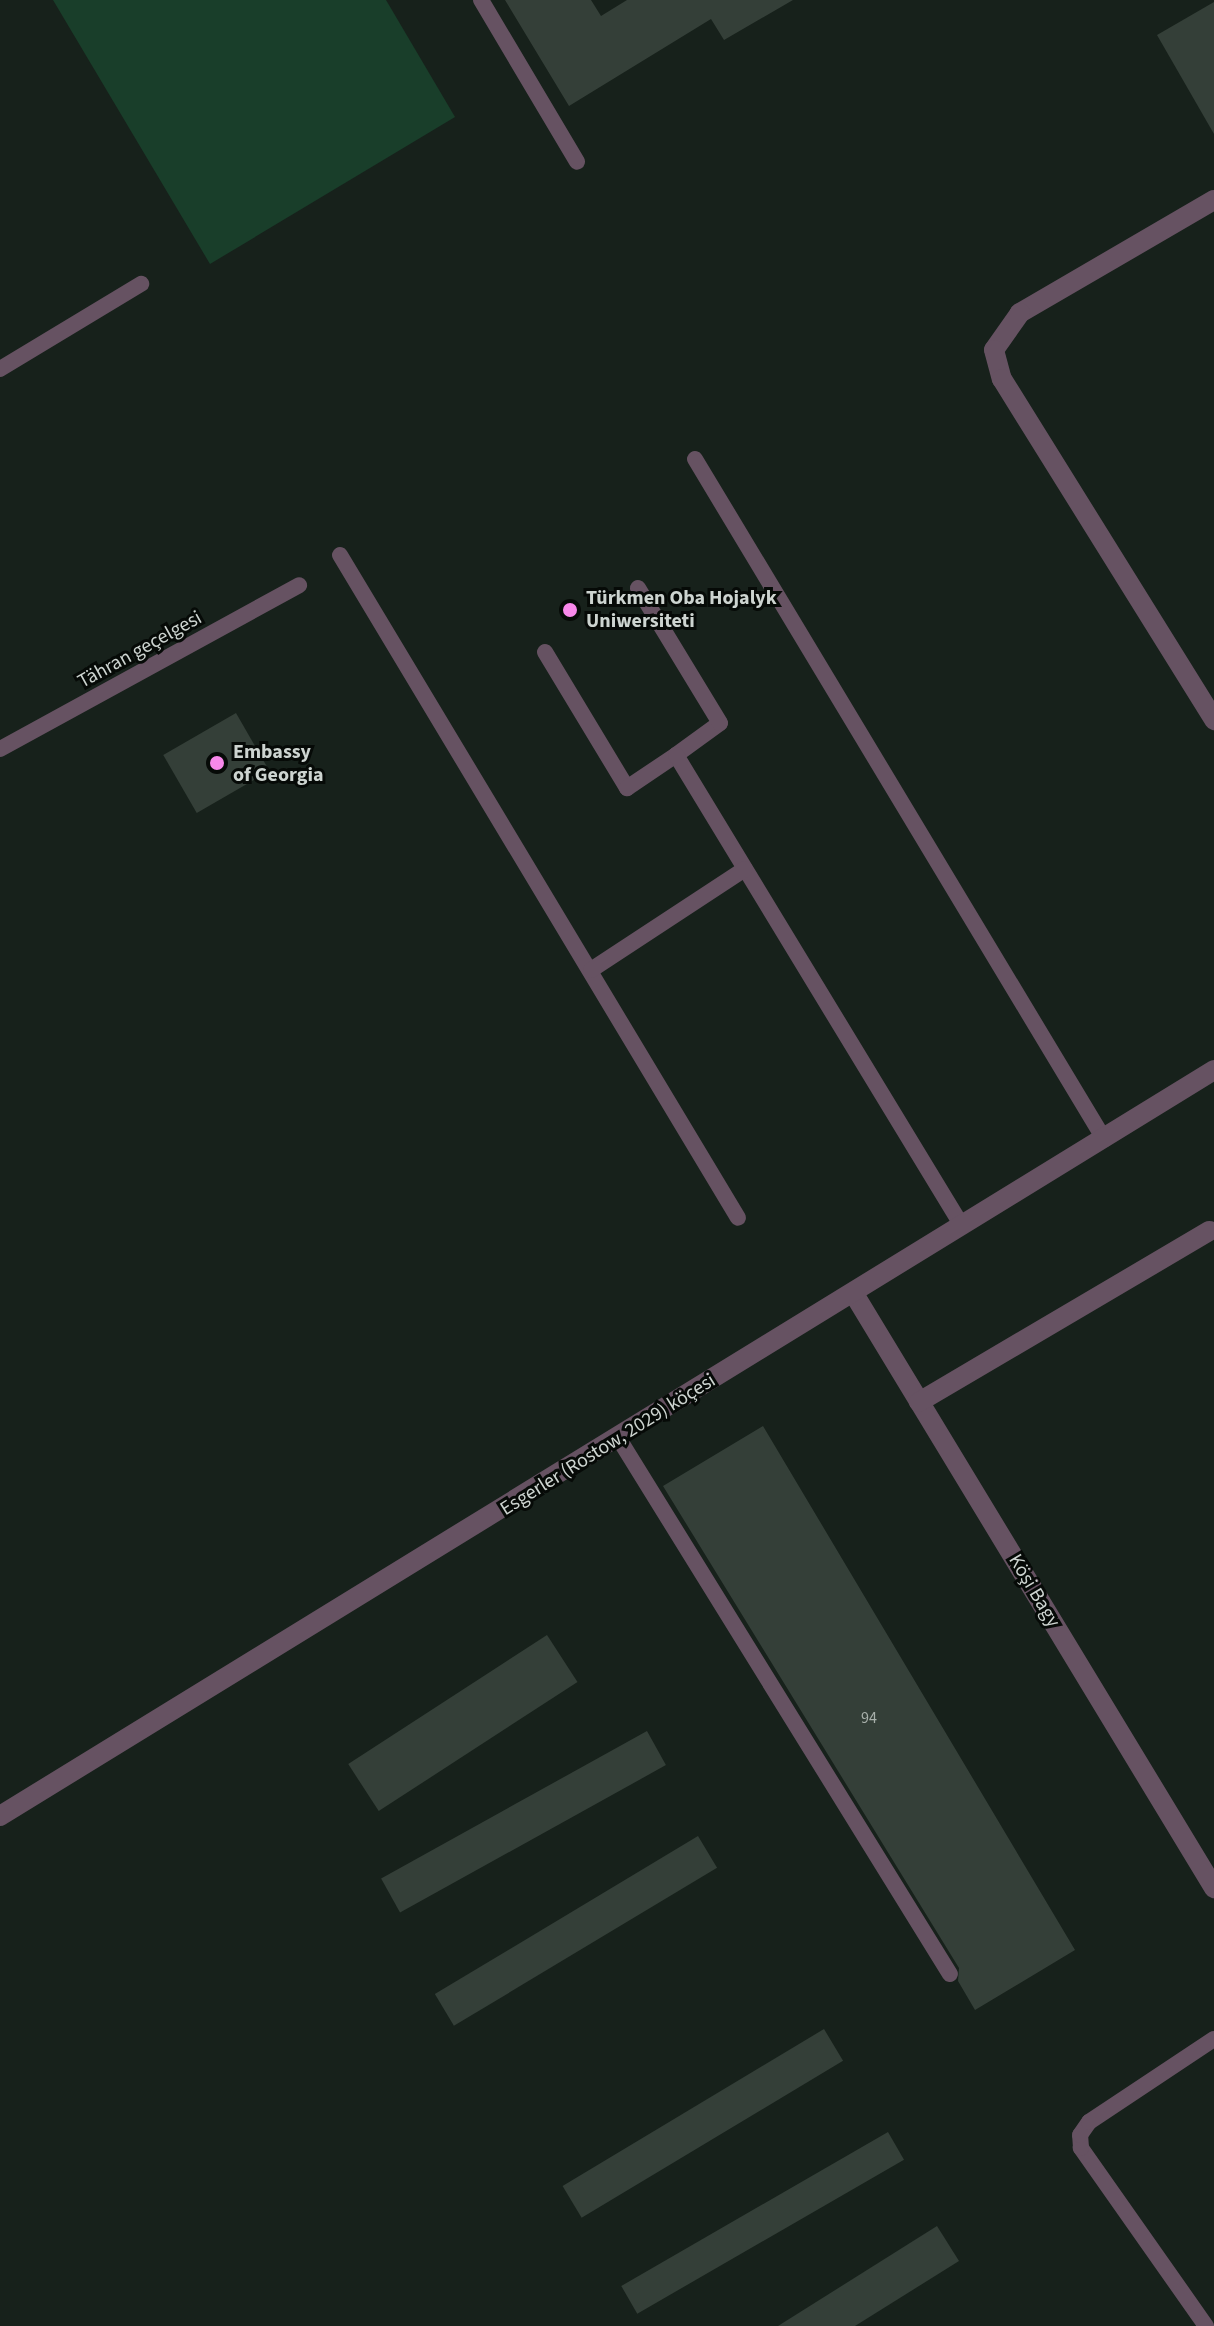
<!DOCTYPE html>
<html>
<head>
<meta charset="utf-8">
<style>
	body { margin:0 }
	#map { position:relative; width:1214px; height:2326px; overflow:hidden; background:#17211b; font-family:"Source Sans 3",sans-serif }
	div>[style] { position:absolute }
	.green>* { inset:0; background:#193e2a }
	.building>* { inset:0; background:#343f38; transform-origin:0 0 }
	.lane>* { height:16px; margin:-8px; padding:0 8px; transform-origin:8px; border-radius:8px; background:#665262 }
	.street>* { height:20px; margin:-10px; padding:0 10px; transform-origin:10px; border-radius:10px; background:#665262 }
	.dots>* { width:22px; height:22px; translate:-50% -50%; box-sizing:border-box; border:4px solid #060a07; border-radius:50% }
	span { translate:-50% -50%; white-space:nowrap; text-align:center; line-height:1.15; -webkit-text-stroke:6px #060a07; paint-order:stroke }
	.number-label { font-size:16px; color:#a7afaa }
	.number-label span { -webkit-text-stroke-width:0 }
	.poi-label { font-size:20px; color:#cdd4d0; font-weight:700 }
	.left { translate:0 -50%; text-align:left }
	.street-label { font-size:20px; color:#cdd4d0 }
</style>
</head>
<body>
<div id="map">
	<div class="green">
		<div style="clip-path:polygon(53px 0,386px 0,455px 117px,210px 264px)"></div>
	</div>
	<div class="building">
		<div style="clip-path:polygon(505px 0,591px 0,601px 16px,627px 0,793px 0,724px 40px,711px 19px,569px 106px)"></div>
		<div style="clip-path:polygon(1214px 2px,1214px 134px,1157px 35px)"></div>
		<div style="left:236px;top:713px;width:67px;height:84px;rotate:60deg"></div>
		<div style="clip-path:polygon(763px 1426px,1075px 1950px,975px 2010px,958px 1981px,959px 1968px,663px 1486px)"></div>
		<div style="left:547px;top:1635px;width:56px;height:237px;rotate:57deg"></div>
		<div style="left:647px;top:1731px;width:39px;height:304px;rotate:61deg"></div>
		<div style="left:698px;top:1836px;width:37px;height:307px;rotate:59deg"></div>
		<div style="left:824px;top:2029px;width:37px;height:305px;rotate:59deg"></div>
		<div style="left:888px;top:2132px;width:32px;height:308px;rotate:60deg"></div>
		<div style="clip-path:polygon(937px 2226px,959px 2261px,855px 2326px,778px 2326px)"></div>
	</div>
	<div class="lane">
		<div style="left:481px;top:0;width:188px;rotate:59.3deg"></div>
		<div style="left:0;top:369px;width:165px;rotate:-31.1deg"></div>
		<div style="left:695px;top:459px;width:794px;rotate:58.97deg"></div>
		<div style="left:340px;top:555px;width:773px;rotate:59.02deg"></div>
		<div style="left:545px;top:652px;width:159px;rotate:58.9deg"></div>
		<div style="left:627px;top:788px;width:59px;rotate:-34deg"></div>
		<div style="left:676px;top:755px;width:54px;rotate:-36deg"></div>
		<div style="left:720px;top:723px;width:158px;rotate:-121.3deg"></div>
		<div style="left:0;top:749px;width:341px;rotate:-28.7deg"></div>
		<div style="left:676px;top:755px;width:551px;rotate:58.73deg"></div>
		<div style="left:591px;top:970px;width:184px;rotate:-33.3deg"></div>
		<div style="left:619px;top:1439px;width:629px;rotate:58.26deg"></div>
		<div style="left:1206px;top:2326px;width:218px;rotate:-125.1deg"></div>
		<div style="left:1081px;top:2148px;width:13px;rotate:-94deg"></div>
		<div style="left:1080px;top:2135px;width:16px;rotate:-55deg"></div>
		<div style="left:1089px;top:2122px;width:150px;rotate:-33.6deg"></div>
	</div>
	<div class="street">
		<div style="left:1214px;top:200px;width:225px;rotate:149.8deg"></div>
		<div style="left:1020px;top:313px;width:45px;rotate:125.1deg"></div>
		<div style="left:994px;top:350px;width:30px;rotate:75deg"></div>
		<div style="left:1002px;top:379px;width:402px;rotate:58.1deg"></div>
		<div style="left:854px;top:1294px;width:695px;rotate:58.78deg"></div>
		<div style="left:919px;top:1402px;width:337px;rotate:-30.5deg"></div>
		<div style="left:0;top:1816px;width:1425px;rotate:-31.57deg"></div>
	</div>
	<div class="dots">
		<div style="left:570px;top:610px;background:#f888ea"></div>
		<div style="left:217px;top:763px;background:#f888ea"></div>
	</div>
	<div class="number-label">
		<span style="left:869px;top:1718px">94</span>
	</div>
	<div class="poi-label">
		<span class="left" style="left:586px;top:610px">Türkmen Oba Hojalyk<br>Uniwersiteti</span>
		<span class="left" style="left:233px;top:764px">Embassy<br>of Georgia</span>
	</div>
	<div class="street-label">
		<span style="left:140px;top:650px;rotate:-29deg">Tähran geçelgesi</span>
		<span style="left:608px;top:1445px;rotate:-32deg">Esgerler (Rostow, 2029) köçesi</span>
		<span style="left:1034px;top:1591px;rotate:59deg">Köşi Bagy</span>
	</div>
</div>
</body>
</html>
